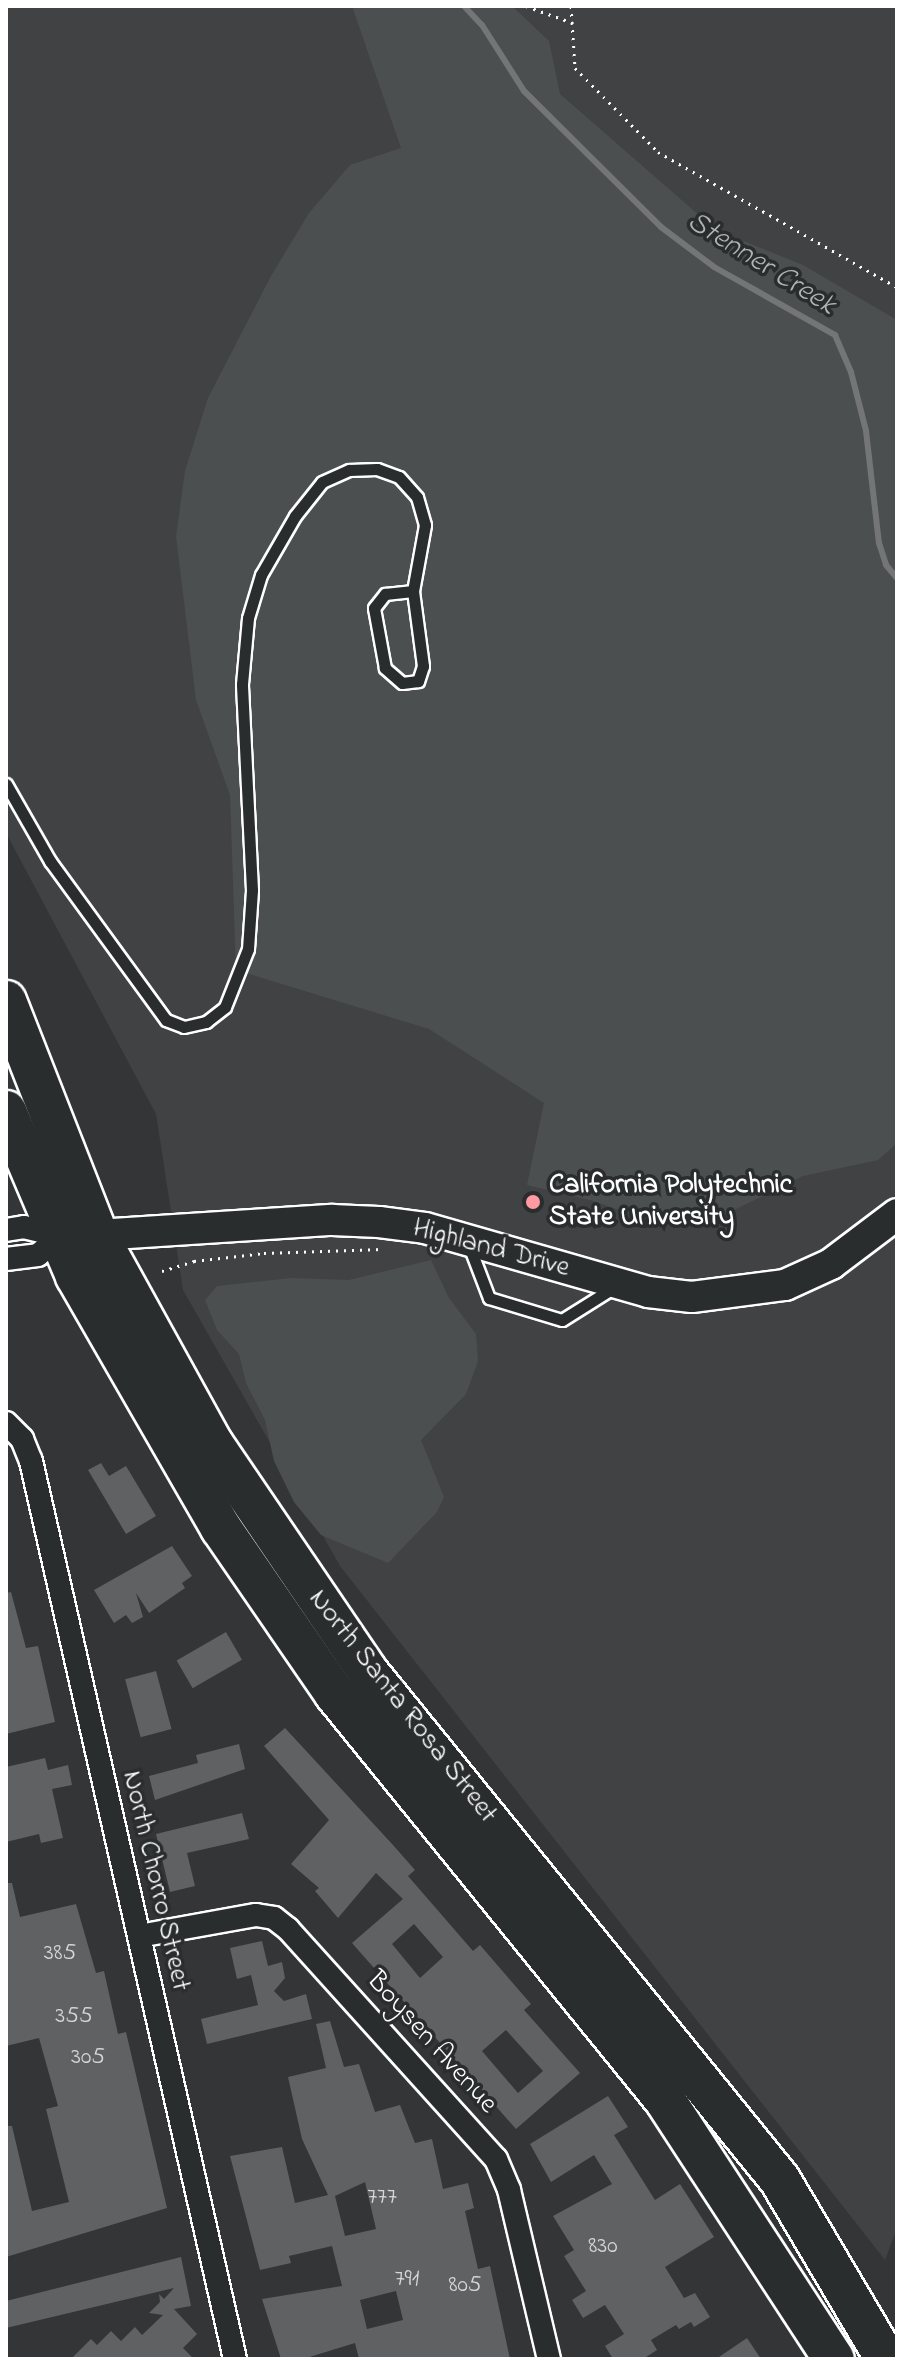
<!DOCTYPE html>
<html>
<head>
<meta charset="utf-8">
<style>
	body { margin:0 }
	#map { position:relative; width:903px; height:2365px; overflow:hidden; background:#333536; font-family:"Indie Flower",sans-serif }
	div>[style] { position:absolute }
	.built>* { inset:0; background:#404243 }
	.green>* { inset:0; background:#4c4f50 }
	.stream>* { height:6px; margin:-3px; padding:0 3px; transform-origin:3px; border-radius:3px; background:#737576 }
	.building>* { inset:0; background:#5f6162; transform-origin:0 0 }
	.path>* { height:3px; margin-top:-1.5px; transform-origin:0; background:repeating-linear-gradient(90deg,#fff 0 2px,transparent 0 8px) }
	.roads { filter:drop-shadow(2px 0 #fff) drop-shadow(-2px 0 #fff) drop-shadow(0 2px #fff) drop-shadow(0 -2px #fff) }
	.lane>* { height:11px; margin:-5.5px; padding:0 5.5px; transform-origin:5.5px; border-radius:5.5px; background:#2a2d2e }
	.street>* { height:22px; margin:-11px; padding:0 11px; transform-origin:11px; border-radius:11px; background:#2a2d2e }
	.secondary>* { height:30px; margin:-15px; padding:0 15px; transform-origin:15px; border-radius:15px; background:#2a2d2e }
	.highway>* { height:40px; margin:-20px; padding:0 20px; transform-origin:20px; border-radius:20px; background:#2a2d2e }
	.dots>* { width:22px; height:22px; translate:-50% -50%; box-sizing:border-box; border:4px solid #2a2d2e; border-radius:50% }
	span { translate:-50% -50%; white-space:nowrap; text-align:center; line-height:1.15; -webkit-text-stroke:7px #2a2d2e; paint-order:stroke }
	.number-label { font-size:24px; color:#d7d8d8 }
	.number-label span { -webkit-text-stroke-width:0 }
	.poi-label { font-size:28px; color:#fff; font-weight:700 }
	.left { translate:0 -50%; text-align:left }
	.street-label { font-size:28px; color:#fff }
	.water-label { font-size:30px; color:#b2b3b4; font-style:italic }
	.frame { position:absolute; inset:0; border:8px solid #fff; pointer-events:none }
</style>
</head>
<body>
<div id="map">
	<div class="built">
		<div style="clip-path:polygon(6px 6px,897px 6px,897px 2228px,885px 2260px,340px 1566px,183px 1290px,156px 1114px,6px 833px)"></div>
	</div>
	<div class="green">
		<div style="clip-path:polygon(352px 6px,512px 6px,549px 41px,560px 94px,716px 230px,803px 265px,897px 320px,897px 1143px,878px 1160px,803px 1176px,712px 1221px,666px 1226px,590px 1200px,527px 1185px,544px 1103px,429px 1029px,236px 970px,230px 795px,196px 700px,176px 536px,185px 471px,208px 398px,271px 276px,309px 213px,350px 165px,401px 148px)"></div>
		<div style="clip-path:polygon(431px 1260px,449px 1298px,476px 1334px,478px 1361px,466px 1394px,421px 1440px,444px 1497px,437px 1512px,388px 1563px,321px 1535px,294px 1502px,274px 1461px,265px 1420px,246px 1383px,239px 1354px,217px 1330px,205px 1300px,217px 1286px,291px 1278px,349px 1280px)"></div>
	</div>
	<div class="stream">
		<div style="left:464px;top:6px;width:26px;rotate:47deg"></div>
		<div style="left:482px;top:25px;width:78px;rotate:57.5deg"></div>
		<div style="left:524px;top:91px;width:193px;rotate:44.8deg"></div>
		<div style="left:661px;top:227px;width:66px;rotate:37deg"></div>
		<div style="left:714px;top:267px;width:139px;rotate:29.3deg"></div>
		<div style="left:835px;top:335px;width:40px;rotate:66.6deg"></div>
		<div style="left:851px;top:372px;width:61px;rotate:75.7deg"></div>
		<div style="left:866px;top:431px;width:113px;rotate:83.4deg"></div>
		<div style="left:879px;top:543px;width:23px;rotate:72deg"></div>
		<div style="left:886px;top:565px;width:17px;rotate:50deg"></div>
	</div>
	<div class="building">
		<div style="clip-path:polygon(101px 1463px,109px 1476px,126px 1466px,156px 1516px,126px 1534px,88px 1470px)"></div>
		<div style="clip-path:polygon(172px 1546px,192px 1576px,182px 1583px,185px 1588px,149px 1613px,136px 1593px,143px 1617px,132px 1623px,126px 1615px,114px 1623px,94px 1590px)"></div>
		<div style="clip-path:polygon(11px 1592px,26px 1648px,38px 1646px,55px 1722px,6px 1734px,6px 1593px)"></div>
		<div style="left:226px;top:1632px;width:32px;height:57px;rotate:60deg"></div>
		<div style="left:156px;top:1671px;width:60px;height:32px;rotate:75deg"></div>
		<div style="clip-path:polygon(evenodd,285px 1728px,393px 1845px,415px 1870px,408px 1876px,473px 1951px,480px 1945px,531px 2004px,524px 2010px,580px 2073px,516px 2129px,352px 1943px,403px 1899px,376px 1873px,338px 1918px,315px 1891px,319px 1888px,291px 1864px,329px 1820px,264px 1746px,285px 1728px,414px 1924px,443px 1957px,420px 1978px,392px 1944px,414px 1924px,285px 1728px,506px 2030px,543px 2071px,518px 2093px,482px 2051px,506px 2030px)"></div>
		<div style="clip-path:polygon(239px 1744px,245px 1769px,155px 1800px,149px 1776px,198px 1763px,196px 1755px)"></div>
		<div style="clip-path:polygon(45px 1758px,48px 1770px,68px 1765px,72px 1785px,52px 1789px,63px 1838px,41px 1843px,39px 1834px,6px 1842px,6px 1767px)"></div>
		<div style="clip-path:polygon(242px 1813px,249px 1839px,187px 1853px,195px 1886px,170px 1892px,156px 1834px)"></div>
		<div style="clip-path:polygon(6px 1883px,12px 1883px,20px 1917px,76px 1904px,96px 1973px,104px 1971px,118px 2034px,126px 2032px,167px 2208px,6px 2257px,6px 2126px,12px 2126px,32px 2211px,69px 2202px,46px 2109px,58px 2106px,39px 2038px,6px 2046px)"></div>
		<div style="clip-path:polygon(262px 1941px,268px 1966px,282px 1962px,285px 1978px,274px 1991px,284px 2001px,306px 1994px,312px 2019px,207px 2044px,201px 2019px,258px 2005px,251px 1975px,237px 1979px,230px 1948px)"></div>
		<div style="clip-path:polygon(evenodd,330px 2021px,344px 2067px,359px 2064px,375px 2112px,400px 2105px,415px 2143px,432px 2139px,443px 2189px,468px 2183px,474px 2208px,465px 2211px,478px 2269px,490px 2266px,510px 2359px,359px 2359px,355px 2343px,303px 2359px,281px 2359px,262px 2299px,342px 2286px,332px 2246px,289px 2256px,291px 2263px,260px 2270px,230px 2156px,282px 2147px,295px 2203px,328px 2195px,302px 2139px,288px 2077px,326px 2068px,316px 2024px,330px 2021px,365px 2182px,376px 2229px,345px 2236px,335px 2196px,365px 2182px,330px 2021px,396px 2291px,403px 2320px,367px 2329px,360px 2300px,396px 2291px)"></div>
		<div style="clip-path:polygon(608px 2096px,628px 2127px,614px 2135px,655px 2200px,680px 2184px,714px 2237px,665px 2267px,684px 2298px,695px 2293px,710px 2317px,694px 2327px,691px 2322px,679px 2329px,676px 2325px,651px 2340px,657px 2350px,643px 2359px,613px 2359px,605px 2346px,624px 2334px,605px 2305px,583px 2318px,572px 2300px,586px 2291px,564px 2256px,574px 2250px,553px 2216px,612px 2184px,594px 2155px,551px 2182px,530px 2144px)"></div>
		<div style="clip-path:polygon(181px 2257px,191px 2306px,174px 2309px,197px 2334px,183px 2348px,194px 2359px,71px 2359px,91px 2339px,97px 2345px,111px 2331px,121px 2341px,135px 2327px,142px 2335px,163px 2315px,149px 2313px,160px 2302px,159px 2294px,164px 2299px,174px 2288px,6px 2328px,6px 2301px)"></div>
		<div style="clip-path:polygon(747px 2338px,761px 2359px,716px 2359px)"></div>
	</div>
	<div class="path">
		<div style="left:526px;top:6px;width:50px;rotate:19.9deg"></div>
		<div style="left:571px;top:6px;width:62px;rotate:86.3deg"></div>
		<div style="left:575px;top:68px;width:118px;rotate:45.3deg"></div>
		<div style="left:658px;top:152px;width:274px;rotate:29.5deg"></div>
		<div style="left:162px;top:1271px;width:34px;rotate:-17deg"></div>
		<div style="left:194px;top:1261px;width:70px;rotate:-6.5deg"></div>
		<div style="left:264px;top:1253px;width:119px;rotate:-1.9deg"></div>
	</div>
	<div class="roads">
		<div class="lane">
			<div style="left:6px;top:784px;width:89px;rotate:60.3deg"></div>
			<div style="left:50px;top:861px;width:197px;rotate:53.9deg"></div>
			<div style="left:166px;top:1020px;width:19px;rotate:21deg"></div>
			<div style="left:184px;top:1027px;width:23px;rotate:-13deg"></div>
			<div style="left:206px;top:1022px;width:24px;rotate:-38deg"></div>
			<div style="left:225px;top:1007px;width:62px;rotate:-68.4deg"></div>
			<div style="left:248px;top:949px;width:59px;rotate:-86.1deg"></div>
			<div style="left:252px;top:890px;width:206px;rotate:-92.8deg"></div>
			<div style="left:242px;top:684px;width:66px;rotate:-84.8deg"></div>
			<div style="left:248px;top:618px;width:45px;rotate:-73.2deg"></div>
			<div style="left:261px;top:575px;width:68px;rotate:-60deg"></div>
			<div style="left:295px;top:516px;width:43px;rotate:-51.5deg"></div>
			<div style="left:322px;top:482px;width:30px;rotate:-24deg"></div>
			<div style="left:349px;top:470px;width:28px;rotate:-2deg"></div>
			<div style="left:377px;top:469px;width:23px;rotate:20deg"></div>
			<div style="left:399px;top:477px;width:27px;rotate:48deg"></div>
			<div style="left:417px;top:497px;width:29px;rotate:74deg"></div>
			<div style="left:425px;top:525px;width:67px;rotate:100.3deg"></div>
			<div style="left:413px;top:591px;width:76px;rotate:82.4deg"></div>
			<div style="left:423px;top:666px;width:16px;rotate:108deg"></div>
			<div style="left:418px;top:681px;width:16px;rotate:173deg"></div>
			<div style="left:402px;top:683px;width:23px;rotate:-139deg"></div>
			<div style="left:385px;top:668px;width:61px;rotate:-100.4deg"></div>
			<div style="left:374px;top:608px;width:18px;rotate:-52deg"></div>
			<div style="left:385px;top:594px;width:28px;rotate:-6deg"></div>
			<div style="left:468px;top:1243px;width:59px;rotate:69.1deg"></div>
			<div style="left:489px;top:1298px;width:76px;rotate:16.8deg"></div>
			<div style="left:562px;top:1320px;width:60px;rotate:-32.1deg"></div>
		</div>
		<div class="street">
			<div style="left:6px;top:1230px;width:18px;rotate:-9deg"></div>
			<div style="left:24px;top:1227px;width:37px;rotate:14deg"></div>
			<div style="left:6px;top:1259px;width:32px;rotate:-7deg"></div>
			<div style="left:38px;top:1255px;width:29px;rotate:-41deg"></div>
			<div style="left:6px;top:1423px;width:23px;rotate:45deg"></div>
			<div style="left:22px;top:1439px;width:24px;rotate:68deg"></div>
			<div style="left:31px;top:1461px;width:921px;rotate:77.2deg"></div>
			<div style="left:139px;top:1936px;width:119px;rotate:-10.2deg"></div>
			<div style="left:256px;top:1915px;width:18px;rotate:9deg"></div>
			<div style="left:274px;top:1918px;width:18px;rotate:38deg"></div>
			<div style="left:288px;top:1929px;width:310px;rotate:47.9deg"></div>
			<div style="left:496px;top:2159px;width:34px;rotate:67deg"></div>
			<div style="left:509px;top:2190px;width:174px;rotate:76.7deg"></div>
		</div>
		<div class="secondary">
			<div style="left:82px;top:1236px;width:251px;rotate:-3.7deg"></div>
			<div style="left:332px;top:1220px;width:47px;rotate:2.4deg"></div>
			<div style="left:379px;top:1222px;width:46px;rotate:7.4deg"></div>
			<div style="left:425px;top:1228px;width:232px;rotate:16deg"></div>
			<div style="left:648px;top:1292px;width:44px;rotate:6.5deg"></div>
			<div style="left:692px;top:1297px;width:94px;rotate:-7.4deg"></div>
			<div style="left:785px;top:1285px;width:51px;rotate:-24.5deg"></div>
			<div style="left:831px;top:1264px;width:83px;rotate:-37.1deg"></div>
		</div>
		<div class="highway">
			<div style="left:6px;top:1001px;width:252px;rotate:68.6deg"></div>
			<div style="left:98px;top:1236px;width:238px;rotate:61.1deg"></div>
			<div style="left:213px;top:1444px;width:274px;rotate:55.8deg"></div>
			<div style="left:367px;top:1671px;width:655px;rotate:50.94deg"></div>
			<div style="left:780px;top:2180px;width:208px;rotate:59.4deg"></div>
			<div style="left:6px;top:1111px;width:179px;rotate:67deg"></div>
			<div style="left:76px;top:1276px;width:291px;rotate:60.1deg"></div>
			<div style="left:221px;top:1528px;width:201px;rotate:55.5deg"></div>
			<div style="left:335px;top:1694px;width:523px;rotate:50.9deg"></div>
			<div style="left:665px;top:2100px;width:309px;rotate:56.9deg"></div>
		</div>
	</div>
	<div class="dots">
		<div style="left:533px;top:1202px;background:#ff9aa2"></div>
	</div>
	<div class="number-label">
		<span style="left:60px;top:1954px">385</span>
		<span style="left:74px;top:2017px">355</span>
		<span style="left:88px;top:2058px">305</span>
		<span style="left:382px;top:2198px">777</span>
		<span style="left:603px;top:2247px">830</span>
		<span style="left:407px;top:2280px">791</span>
		<span style="left:465px;top:2286px">805</span>
	</div>
	<div class="poi-label">
		<span class="left" style="left:549px;top:1202px">California Polytechnic<br>State University</span>
	</div>
	<div class="street-label">
		<span style="left:491px;top:1249px;rotate:15deg">Highland Drive</span>
		<span style="left:402px;top:1707px;rotate:52deg">North Santa Rosa Street</span>
		<span style="left:155px;top:1881px;rotate:77deg">North Chorro Street</span>
		<span style="left:431px;top:2043px;rotate:48deg">Boysen Avenue</span>
	</div>
	<div class="water-label">
		<span style="left:761px;top:264px;rotate:32deg">Stenner Creek</span>
	</div>
	<div class="frame"></div>
</div>
</body>
</html>
